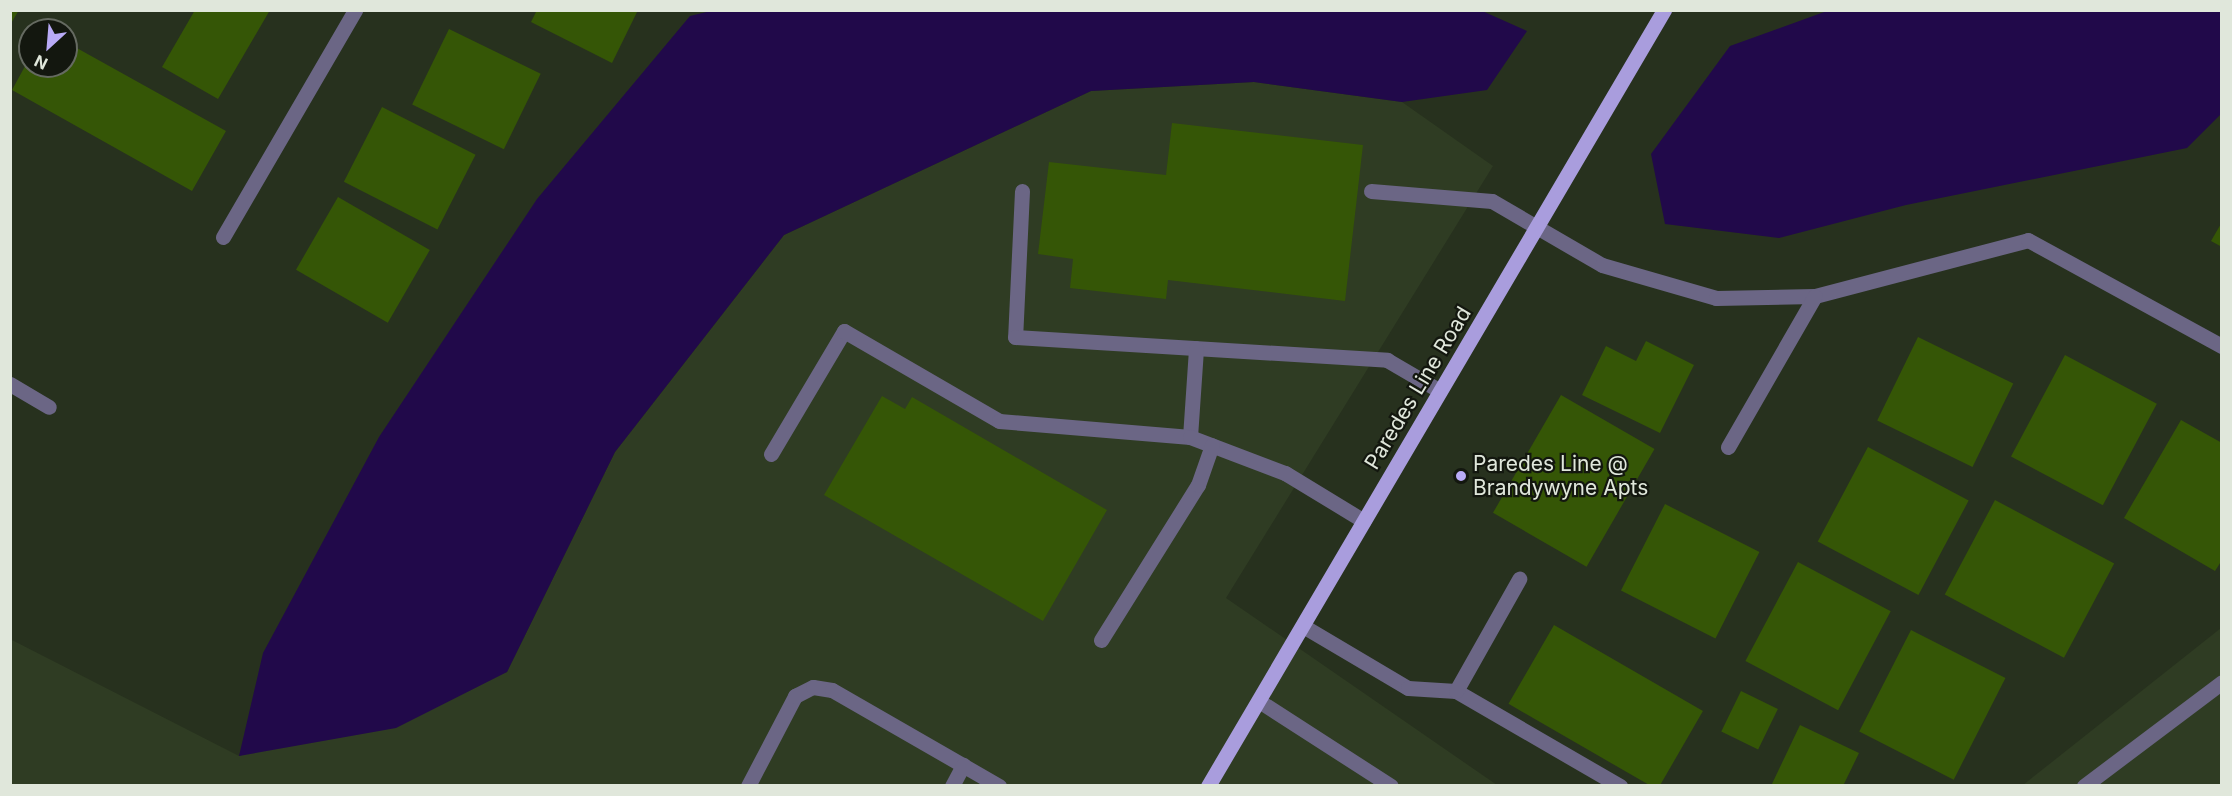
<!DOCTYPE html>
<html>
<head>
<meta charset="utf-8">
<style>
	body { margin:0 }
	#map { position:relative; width:2232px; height:796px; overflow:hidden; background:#27311e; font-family:Inter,sans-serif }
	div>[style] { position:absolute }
	.built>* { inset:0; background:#2f3c23 }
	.water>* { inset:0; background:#21094a }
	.building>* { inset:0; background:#355606; transform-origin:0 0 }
	.lane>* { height:15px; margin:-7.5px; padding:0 7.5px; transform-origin:7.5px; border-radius:7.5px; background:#6b6685 }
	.street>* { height:15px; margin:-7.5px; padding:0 7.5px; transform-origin:7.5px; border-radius:7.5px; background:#6b6685 }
	.primary>* { height:15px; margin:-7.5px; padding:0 7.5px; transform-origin:7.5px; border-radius:7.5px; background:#a99ddd }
	.dots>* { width:16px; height:16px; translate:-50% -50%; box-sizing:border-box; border:3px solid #13170f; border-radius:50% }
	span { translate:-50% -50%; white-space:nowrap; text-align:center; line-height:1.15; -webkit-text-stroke:4.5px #13170f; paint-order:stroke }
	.street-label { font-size:21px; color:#e0e7db }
	.poi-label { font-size:21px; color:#e0e7db }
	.left { translate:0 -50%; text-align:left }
	.frame { position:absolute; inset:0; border:12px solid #e0e7db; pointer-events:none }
	.north { position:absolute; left:18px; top:18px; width:60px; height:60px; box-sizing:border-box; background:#13170f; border:2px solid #656a61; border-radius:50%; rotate:206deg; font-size:16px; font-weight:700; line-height:24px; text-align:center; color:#e0e7db }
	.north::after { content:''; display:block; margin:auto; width:21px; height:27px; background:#b9abf7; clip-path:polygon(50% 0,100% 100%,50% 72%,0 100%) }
</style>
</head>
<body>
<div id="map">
	<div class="built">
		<div style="clip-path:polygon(1254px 82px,1402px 102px,1493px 166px,1226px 598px,1497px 785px,11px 785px,10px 639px,239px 756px,507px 672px,615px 452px,784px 235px,1091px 91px)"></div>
		<div style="clip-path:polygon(2221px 628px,2221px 785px,2023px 785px)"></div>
	</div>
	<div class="water">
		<div style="clip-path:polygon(715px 10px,1480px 10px,1527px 31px,1487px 90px,1402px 102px,1254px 82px,1091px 91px,784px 235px,615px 452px,507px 672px,396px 728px,239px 756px,263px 653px,379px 437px,537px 199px,690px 16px)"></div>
		<div style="clip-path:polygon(1827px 11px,2221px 11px,2221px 114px,2187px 148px,1906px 205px,1779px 238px,1665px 224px,1651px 154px,1730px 46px)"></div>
	</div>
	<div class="building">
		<div style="clip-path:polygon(10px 10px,19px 10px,10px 25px)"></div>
		<div style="clip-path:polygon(195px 10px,270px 10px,218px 99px,162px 67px)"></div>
		<div style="clip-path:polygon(537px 10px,638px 10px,612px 63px,531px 22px)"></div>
		<div style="left:449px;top:29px;width:102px;height:84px;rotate:26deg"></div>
		<div style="clip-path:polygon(66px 42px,226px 131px,192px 191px,12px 90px,30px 57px,30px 66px,66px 66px)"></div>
		<div style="left:382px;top:107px;width:105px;height:84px;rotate:27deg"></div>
		<div style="clip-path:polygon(1172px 123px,1363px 145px,1345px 301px,1168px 280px,1166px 299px,1070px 288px,1073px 259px,1038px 254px,1049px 162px,1166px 175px)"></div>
		<div style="left:338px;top:197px;width:106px;height:84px;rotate:30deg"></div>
		<div style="clip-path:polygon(2222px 222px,2222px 247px,2211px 241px)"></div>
		<div style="left:1918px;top:337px;width:106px;height:93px;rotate:26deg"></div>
		<div style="clip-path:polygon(1646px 341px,1694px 365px,1660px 433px,1582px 395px,1606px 346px,1636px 361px)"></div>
		<div style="left:2065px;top:355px;width:104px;height:115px;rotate:28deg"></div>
		<div style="left:1561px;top:395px;width:108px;height:136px;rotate:30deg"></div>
		<div style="clip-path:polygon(882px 396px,905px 409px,912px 397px,1107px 510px,1043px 621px,824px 495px)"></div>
		<div style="clip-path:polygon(2181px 420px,2222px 443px,2222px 560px,2215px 571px,2124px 518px)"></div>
		<div style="left:1868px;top:447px;width:114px;height:107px;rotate:28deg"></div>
		<div style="left:1995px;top:500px;width:135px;height:107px;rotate:28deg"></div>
		<div style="left:1665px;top:504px;width:106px;height:97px;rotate:27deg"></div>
		<div style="left:1798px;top:562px;width:105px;height:112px;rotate:28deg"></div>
		<div style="left:1554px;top:625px;width:172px;height:91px;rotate:30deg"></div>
		<div style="left:1911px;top:630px;width:106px;height:114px;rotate:27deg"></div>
		<div style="left:1741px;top:691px;width:41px;height:45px;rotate:26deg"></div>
		<div style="clip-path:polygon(1800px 725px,1859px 753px,1843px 786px,1771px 786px)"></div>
	</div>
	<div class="lane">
		<div style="left:1022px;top:191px;width:146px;rotate:92.7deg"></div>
		<div style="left:1015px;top:337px;width:373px;rotate:3.5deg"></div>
		<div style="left:1387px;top:360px;width:61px;rotate:30.3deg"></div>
		<div style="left:1371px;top:191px;width:121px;rotate:4.7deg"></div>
		<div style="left:1492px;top:201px;width:127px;rotate:30.2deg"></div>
		<div style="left:1602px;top:265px;width:119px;rotate:16.1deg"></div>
		<div style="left:1716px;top:298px;width:99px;rotate:-1.2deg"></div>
		<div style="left:1815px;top:296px;width:220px;rotate:-14.7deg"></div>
		<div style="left:2028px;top:240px;width:221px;rotate:28.7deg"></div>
		<div style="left:223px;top:237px;width:263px;rotate:-59.8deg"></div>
		<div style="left:1190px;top:437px;width:89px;rotate:-86.1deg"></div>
		<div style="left:1728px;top:447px;width:174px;rotate:-60.1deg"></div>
		<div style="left:771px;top:454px;width:143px;rotate:-59.3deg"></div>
		<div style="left:844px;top:331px;width:179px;rotate:30.1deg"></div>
		<div style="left:999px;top:421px;width:192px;rotate:4.8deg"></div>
		<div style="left:1190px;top:437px;width:102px;rotate:20.8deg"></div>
		<div style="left:1285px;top:473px;width:92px;rotate:31.3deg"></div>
		<div style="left:1303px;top:626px;width:122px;rotate:30.6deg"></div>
		<div style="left:1408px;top:688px;width:48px;rotate:3.6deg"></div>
		<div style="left:1456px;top:691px;width:190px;rotate:30.1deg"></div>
		<div style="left:1101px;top:640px;width:183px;rotate:-58deg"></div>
		<div style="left:1198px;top:485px;width:42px;rotate:-70.7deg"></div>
		<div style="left:1456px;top:691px;width:129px;rotate:-60.6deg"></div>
		<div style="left:1259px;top:701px;width:157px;rotate:32.8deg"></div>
		<div style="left:748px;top:786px;width:102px;rotate:-62.4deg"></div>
		<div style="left:795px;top:696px;width:20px;rotate:-27deg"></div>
		<div style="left:813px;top:687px;width:19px;rotate:9deg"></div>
		<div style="left:832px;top:690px;width:193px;rotate:29.9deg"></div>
		<div style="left:952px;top:786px;width:24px;rotate:-62deg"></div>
	</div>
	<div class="street">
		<div style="left:10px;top:384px;width:45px;rotate:30.5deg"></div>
		<div style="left:2084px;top:786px;width:173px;rotate:-37deg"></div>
	</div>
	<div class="primary">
		<div style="left:1208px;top:786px;width:900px;rotate:-59.56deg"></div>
	</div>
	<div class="dots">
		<div style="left:1461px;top:476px;background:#b9abf7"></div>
	</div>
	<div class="street-label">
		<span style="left:1418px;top:388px;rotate:-59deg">Paredes Line Road</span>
	</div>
	<div class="poi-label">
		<span class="left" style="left:1473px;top:476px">Paredes Line @<br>Brandywyne Apts</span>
	</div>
	<div class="frame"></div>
	<div class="north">N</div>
</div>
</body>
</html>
